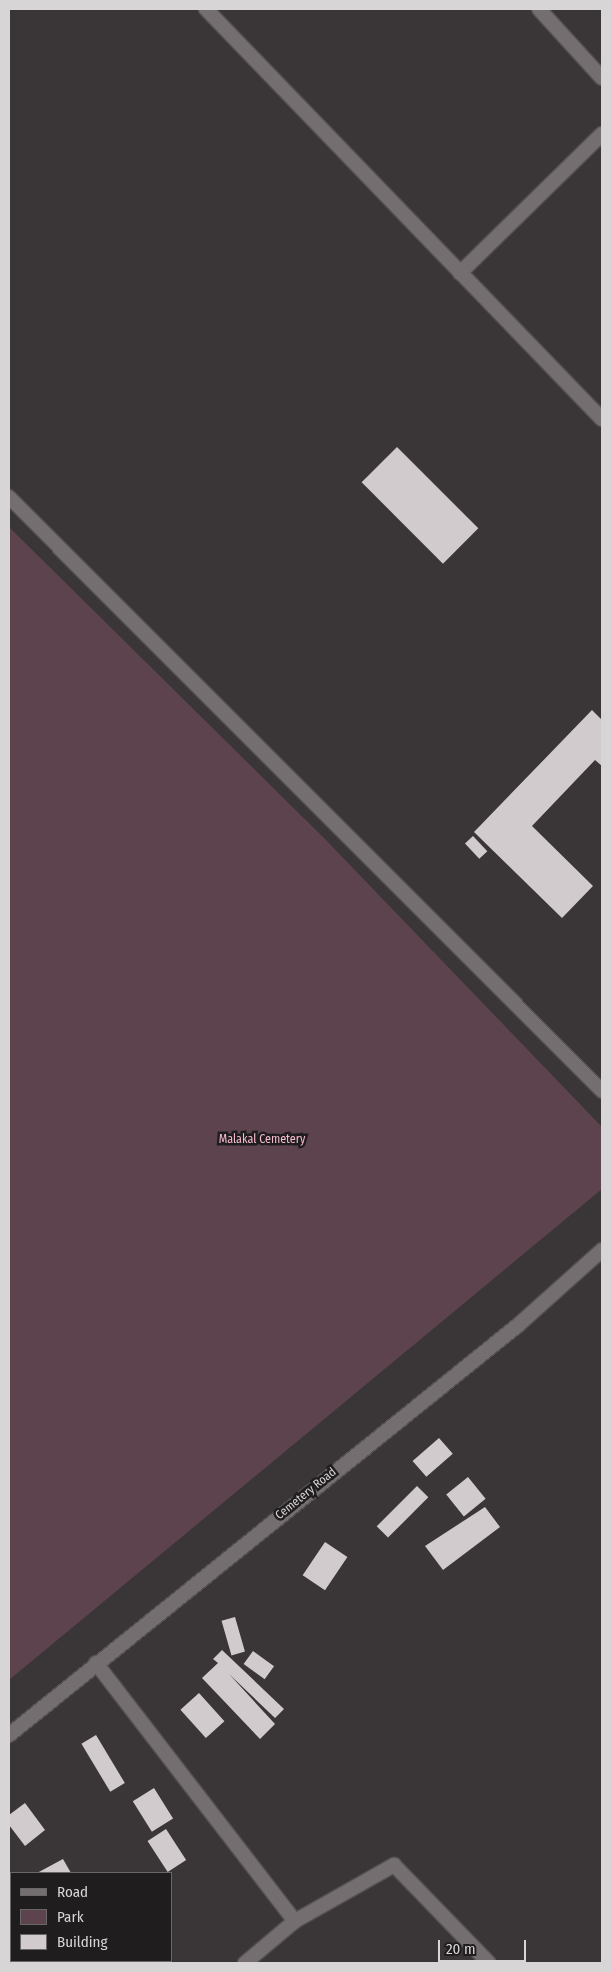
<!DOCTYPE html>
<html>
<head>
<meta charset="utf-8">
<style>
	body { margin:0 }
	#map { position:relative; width:611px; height:1972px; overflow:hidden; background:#3a3537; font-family:"Fira Sans Condensed",sans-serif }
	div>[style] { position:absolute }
	.green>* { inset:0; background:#5d434d }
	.building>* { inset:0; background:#d1cbcd; transform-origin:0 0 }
	.roads { filter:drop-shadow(1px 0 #545152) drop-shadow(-1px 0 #545152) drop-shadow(0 1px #545152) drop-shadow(0 -1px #545152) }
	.minor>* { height:14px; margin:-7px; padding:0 7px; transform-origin:7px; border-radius:7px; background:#746e70 }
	span { translate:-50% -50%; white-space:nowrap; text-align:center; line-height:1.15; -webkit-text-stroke:5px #201d1e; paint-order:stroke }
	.park-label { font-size:12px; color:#f7bbd2 }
	.street-label { font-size:12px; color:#d8d5d6 }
	.frame { position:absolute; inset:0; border:10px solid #d8d5d6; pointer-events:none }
	.legend { position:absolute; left:10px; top:1872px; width:162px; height:90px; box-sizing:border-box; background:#201d1e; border:1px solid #6a6768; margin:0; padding:6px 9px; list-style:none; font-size:15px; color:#d8d5d6 }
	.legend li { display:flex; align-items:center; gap:10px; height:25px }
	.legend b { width:25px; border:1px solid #6a6768 }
	.scale { position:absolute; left:438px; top:1940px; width:88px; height:22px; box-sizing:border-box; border:2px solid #d8d5d6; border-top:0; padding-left:6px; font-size:15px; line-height:18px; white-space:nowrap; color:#d8d5d6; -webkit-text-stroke:4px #201d1e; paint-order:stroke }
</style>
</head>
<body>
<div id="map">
	<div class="green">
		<div style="clip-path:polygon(9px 527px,324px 838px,602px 1127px,602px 1189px,9px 1680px)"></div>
	</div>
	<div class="building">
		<div style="left:397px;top:447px;width:115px;height:50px;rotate:45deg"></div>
		<div style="clip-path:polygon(592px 710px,602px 720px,602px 766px,595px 760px,532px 826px,593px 886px,562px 918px,474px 832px)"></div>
		<div style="left:473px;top:836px;width:21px;height:11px;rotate:47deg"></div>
		<div style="left:439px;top:1438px;width:21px;height:35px;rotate:49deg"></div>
		<div style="left:468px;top:1477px;width:28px;height:28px;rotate:51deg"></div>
		<div style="left:417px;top:1486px;width:16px;height:57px;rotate:45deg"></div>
		<div style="clip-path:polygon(485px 1507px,500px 1527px,443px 1570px,425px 1546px)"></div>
		<div style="left:325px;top:1542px;width:27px;height:40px;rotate:34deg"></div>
		<div style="left:235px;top:1617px;width:36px;height:14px;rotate:74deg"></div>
		<div style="clip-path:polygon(222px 1650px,284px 1709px,275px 1718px,229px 1674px,275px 1724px,260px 1739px,202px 1678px,218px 1663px,213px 1659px)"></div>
		<div style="left:253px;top:1651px;width:26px;height:16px;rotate:36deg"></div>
		<div style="left:199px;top:1693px;width:38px;height:25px;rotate:48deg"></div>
		<div style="left:96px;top:1735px;width:56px;height:17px;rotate:59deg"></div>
		<div style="left:154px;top:1788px;width:36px;height:25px;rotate:58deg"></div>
		<div style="clip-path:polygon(25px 1803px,45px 1830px,25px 1846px,9px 1825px,9px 1815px)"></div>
		<div style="left:166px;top:1829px;width:37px;height:22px;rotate:57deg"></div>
		<div style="clip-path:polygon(63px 1859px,71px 1873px,37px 1873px)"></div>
	</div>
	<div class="roads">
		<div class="minor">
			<div style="left:206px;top:9px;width:570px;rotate:46deg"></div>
			<div style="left:539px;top:9px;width:93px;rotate:47.6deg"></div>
			<div style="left:460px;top:273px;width:199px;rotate:-44.4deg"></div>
			<div style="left:9px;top:497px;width:839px;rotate:45.05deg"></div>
			<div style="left:96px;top:1663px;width:326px;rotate:52.4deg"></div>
			<div style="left:295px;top:1921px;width:114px;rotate:-29.5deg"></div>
			<div style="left:394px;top:1865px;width:136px;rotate:45.9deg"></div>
			<div style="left:9px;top:1735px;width:652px;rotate:-38.84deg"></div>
			<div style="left:517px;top:1326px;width:114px;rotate:-41.8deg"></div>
			<div style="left:245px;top:1963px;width:65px;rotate:-40deg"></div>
		</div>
	</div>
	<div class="park-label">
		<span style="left:262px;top:1140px">Malakal Cemetery</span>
	</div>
	<div class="street-label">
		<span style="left:306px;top:1494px;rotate:-39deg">Cemetery Road</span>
	</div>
	<div class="frame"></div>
	<ul class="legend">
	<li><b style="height:6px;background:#746e70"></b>Road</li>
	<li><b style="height:14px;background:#5d434d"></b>Park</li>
	<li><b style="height:14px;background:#d1cbcd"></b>Building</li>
	</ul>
	<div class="scale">20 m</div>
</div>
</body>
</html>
